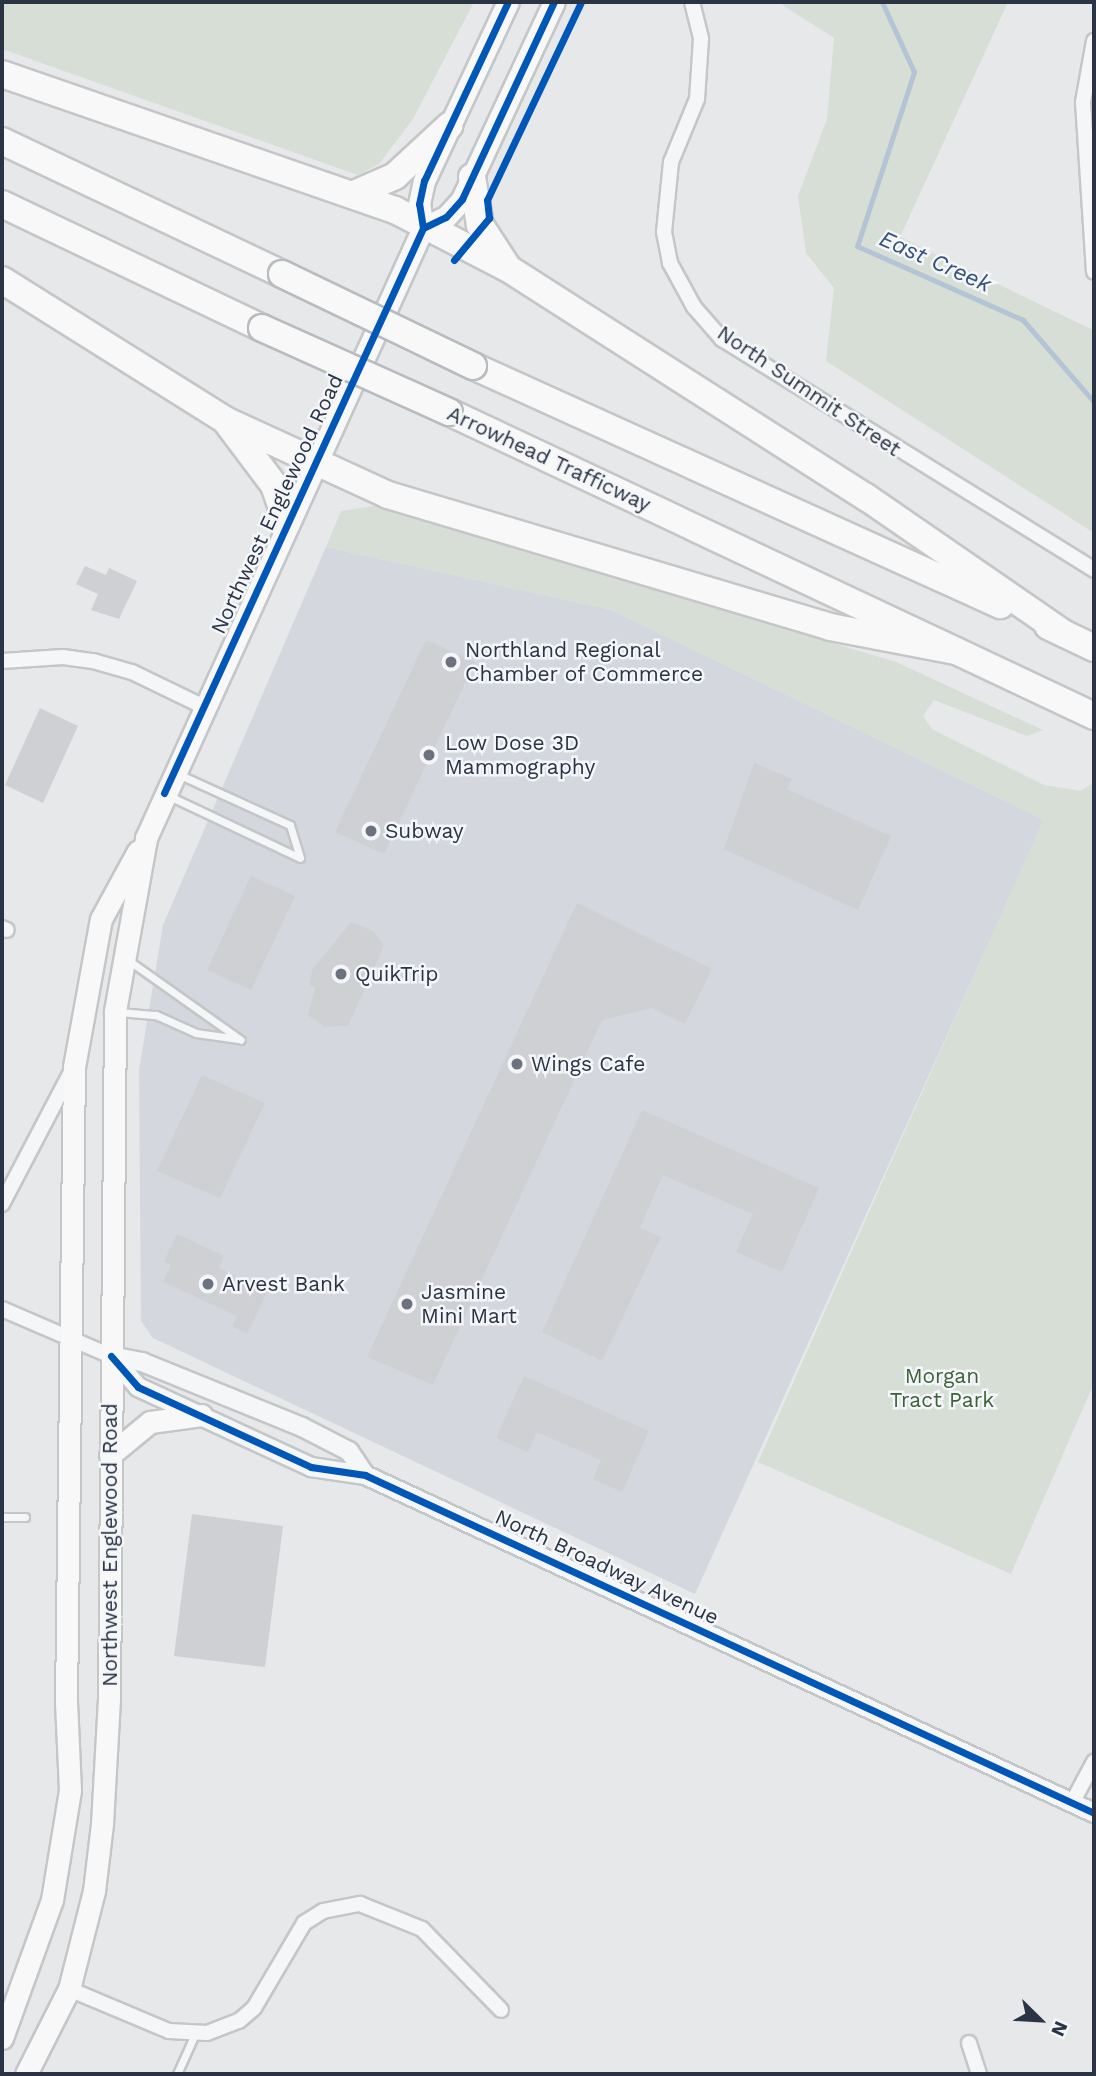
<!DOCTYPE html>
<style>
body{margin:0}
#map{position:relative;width:1096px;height:2076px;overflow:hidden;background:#e6e8ea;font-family:"Work Sans",sans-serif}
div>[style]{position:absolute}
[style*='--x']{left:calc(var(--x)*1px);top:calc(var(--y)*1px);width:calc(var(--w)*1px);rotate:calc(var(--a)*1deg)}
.built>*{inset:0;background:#d4d7dd}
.green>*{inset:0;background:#d6ded6}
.stream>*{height:5px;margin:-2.5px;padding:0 2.5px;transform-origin:2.5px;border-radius:2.5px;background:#b4c4d5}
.building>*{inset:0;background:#ced0d3}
.roads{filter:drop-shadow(2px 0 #c4c6c8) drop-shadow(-2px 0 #c4c6c8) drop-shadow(0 2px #c4c6c8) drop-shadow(0 -2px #c4c6c8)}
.service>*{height:7px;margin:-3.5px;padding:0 3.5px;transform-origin:3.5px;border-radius:3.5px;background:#f5f6f7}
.minor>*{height:14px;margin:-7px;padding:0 7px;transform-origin:7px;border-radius:7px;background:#f5f6f7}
.tertiary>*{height:18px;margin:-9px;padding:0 9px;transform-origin:9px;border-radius:9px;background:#f5f6f7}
.secondary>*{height:21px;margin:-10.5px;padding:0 10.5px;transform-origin:10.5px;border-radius:10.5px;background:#f8f8f8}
.motorway>*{height:26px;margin:-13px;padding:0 13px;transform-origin:13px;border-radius:13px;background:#f8f8f8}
.bridges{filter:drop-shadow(2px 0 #b8bbbf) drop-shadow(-2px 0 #b8bbbf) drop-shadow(0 2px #b8bbbf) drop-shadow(0 -2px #b8bbbf)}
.motorway-bridge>*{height:26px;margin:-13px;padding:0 13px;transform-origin:13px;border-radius:13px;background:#f8f8f8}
.cycleway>*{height:7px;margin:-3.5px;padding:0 3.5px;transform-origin:3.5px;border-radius:3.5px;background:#0057b8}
.dots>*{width:19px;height:19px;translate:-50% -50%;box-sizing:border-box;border:4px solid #f4f6f9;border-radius:50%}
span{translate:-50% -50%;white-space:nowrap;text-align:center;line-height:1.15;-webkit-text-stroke:5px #f4f6f9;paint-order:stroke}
.street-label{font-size:21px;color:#2b3445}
.poi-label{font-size:21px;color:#2b3445}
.left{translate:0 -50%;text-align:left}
.park-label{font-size:21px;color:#3f6138}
.water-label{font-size:23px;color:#34527a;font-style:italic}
.frame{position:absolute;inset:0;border:4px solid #2b3445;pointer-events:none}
.north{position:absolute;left:1005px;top:1985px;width:70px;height:70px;-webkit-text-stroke:5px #f4f6f9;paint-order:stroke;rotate:114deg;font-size:19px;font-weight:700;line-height:28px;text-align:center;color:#2b3445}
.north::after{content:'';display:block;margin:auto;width:24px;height:32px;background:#2b3445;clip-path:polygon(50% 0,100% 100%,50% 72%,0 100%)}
</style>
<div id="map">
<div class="built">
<div style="clip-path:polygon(326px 547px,612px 610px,1044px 820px,695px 1594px,153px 1338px,141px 1321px,139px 1070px,163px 925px)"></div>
</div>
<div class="green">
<div style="clip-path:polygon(2px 2px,474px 2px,413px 119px,379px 164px,358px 175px,2px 49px)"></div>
<div style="clip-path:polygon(778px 2px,1008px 2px,900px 237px,1093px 330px,1094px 533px,826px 361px,834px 288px,806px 253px,798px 196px,827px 119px,834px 38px)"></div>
<div style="clip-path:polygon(375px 506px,896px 662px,1043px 730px,1027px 736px,934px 700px,923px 716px,932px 729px,1044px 785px,1080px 791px,1094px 783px,1094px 1383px,1011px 1574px,758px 1462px,1043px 820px,612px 610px,326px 547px,341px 511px)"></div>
</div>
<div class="stream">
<div style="--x:882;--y:2;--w:77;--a:65.4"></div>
<div style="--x:914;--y:72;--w:183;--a:108.1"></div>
<div style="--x:857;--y:246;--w:182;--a:24"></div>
<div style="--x:1023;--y:320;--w:108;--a:49.1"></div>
</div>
<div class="building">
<div style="clip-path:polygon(85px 566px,106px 575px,109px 568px,137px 581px,119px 619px,91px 610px,98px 594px,76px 584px)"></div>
<div style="clip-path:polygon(426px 640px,475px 662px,384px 854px,335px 832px)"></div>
<div style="clip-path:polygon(40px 708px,78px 726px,43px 803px,5px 785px)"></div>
<div style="clip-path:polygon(754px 763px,792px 779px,787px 789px,891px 836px,858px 910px,724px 849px)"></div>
<div style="clip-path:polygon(251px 876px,295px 896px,251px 990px,207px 970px)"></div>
<div style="clip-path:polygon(577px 903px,712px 969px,685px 1024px,652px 1008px,602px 1020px,433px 1385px,367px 1357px)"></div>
<div style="clip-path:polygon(351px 922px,373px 931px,384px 946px,348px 1026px,325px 1027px,308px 1015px,315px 988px,310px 985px,312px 970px)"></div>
<div style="clip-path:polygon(202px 1075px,265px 1103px,220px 1198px,157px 1171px)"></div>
<div style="clip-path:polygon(642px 1110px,819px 1188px,782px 1272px,736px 1252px,753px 1214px,663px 1175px,640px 1228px,661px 1237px,602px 1361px,542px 1332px)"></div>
<div style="clip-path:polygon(177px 1234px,224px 1256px,219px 1268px,267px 1292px,247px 1334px,232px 1326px,237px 1316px,163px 1282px,171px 1265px,164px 1262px)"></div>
<div style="clip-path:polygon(524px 1376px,649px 1431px,622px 1492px,593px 1479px,601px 1460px,537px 1432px,528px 1452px,496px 1438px)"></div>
<div style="clip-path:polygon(192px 1514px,283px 1526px,265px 1667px,174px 1656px)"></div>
</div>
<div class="roads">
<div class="service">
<div style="--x:178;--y:774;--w:123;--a:24.5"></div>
<div style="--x:290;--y:825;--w:34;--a:73"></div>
<div style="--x:167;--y:795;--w:147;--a:25.3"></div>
<div style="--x:128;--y:960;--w:138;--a:35.3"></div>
<div style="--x:119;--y:1012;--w:37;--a:5"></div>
<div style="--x:156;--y:1015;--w:44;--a:24.2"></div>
<div style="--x:196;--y:1033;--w:43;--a:7.9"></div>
<div style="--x:2;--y:1517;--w:23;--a:0"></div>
<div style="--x:177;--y:2074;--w:44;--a:-65.8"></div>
</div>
<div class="minor">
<div style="--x:692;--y:2;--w:38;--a:76"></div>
<div style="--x:701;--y:39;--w:60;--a:93.8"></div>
<div style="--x:697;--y:99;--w:68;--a:112.4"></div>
<div style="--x:671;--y:162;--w:70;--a:95.7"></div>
<div style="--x:664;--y:232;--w:32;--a:79"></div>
<div style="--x:670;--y:263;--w:50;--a:61.4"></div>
<div style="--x:694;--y:307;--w:43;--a:48.8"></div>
<div style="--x:722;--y:339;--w:438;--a:31.8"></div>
<div style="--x:1094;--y:41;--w:62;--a:100.2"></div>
<div style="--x:1083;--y:102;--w:170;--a:86.3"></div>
<div style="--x:2;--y:661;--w:61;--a:-3.8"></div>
<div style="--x:63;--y:657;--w:30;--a:8"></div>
<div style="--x:93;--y:661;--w:41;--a:15.8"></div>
<div style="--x:132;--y:672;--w:78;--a:25.9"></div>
<div style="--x:2;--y:928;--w:5;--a:22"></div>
<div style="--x:2;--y:1204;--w:147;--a:-62.4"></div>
<div style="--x:2;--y:1309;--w:119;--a:23.3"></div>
<div style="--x:1072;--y:1803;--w:47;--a:-61.8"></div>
<div style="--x:69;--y:1989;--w:108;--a:22.8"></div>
<div style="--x:169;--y:2031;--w:38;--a:3"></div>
<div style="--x:207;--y:2033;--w:34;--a:-21"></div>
<div style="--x:239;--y:2021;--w:20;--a:-41"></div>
<div style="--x:254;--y:2008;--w:99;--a:-59.5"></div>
<div style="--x:304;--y:1923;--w:22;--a:-32"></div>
<div style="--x:323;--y:1911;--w:38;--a:-11"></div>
<div style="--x:360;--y:1904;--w:67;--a:22"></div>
<div style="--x:422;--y:1929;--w:113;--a:45.7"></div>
<div style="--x:969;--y:2043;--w:33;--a:72"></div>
</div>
<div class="tertiary">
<div style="--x:111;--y:1356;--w:41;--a:48.9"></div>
<div style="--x:138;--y:1387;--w:191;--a:24.8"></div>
<div style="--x:311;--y:1467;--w:55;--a:8.4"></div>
<div style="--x:365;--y:1475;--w:804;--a:24.87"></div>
<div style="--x:111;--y:1356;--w:32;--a:11"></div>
<div style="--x:142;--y:1362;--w:173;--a:22.1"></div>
<div style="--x:302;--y:1427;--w:53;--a:27.1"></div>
<div style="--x:349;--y:1451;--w:29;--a:56"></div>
</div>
<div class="secondary">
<div style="--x:423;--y:228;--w:25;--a:-26"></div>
<div style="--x:446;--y:217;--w:24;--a:-48"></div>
<div style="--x:462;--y:199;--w:217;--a:-65"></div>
<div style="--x:110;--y:1455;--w:52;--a:-39.5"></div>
<div style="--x:150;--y:1422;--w:52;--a:-7.7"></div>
<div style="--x:2;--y:2038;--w:147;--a:-70.1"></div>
<div style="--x:52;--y:1900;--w:111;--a:-80.7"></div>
<div style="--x:70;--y:1790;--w:88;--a:-92.6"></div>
<div style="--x:66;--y:1702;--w:635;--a:-89.28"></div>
<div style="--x:74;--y:1067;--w:150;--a:-79.7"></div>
<div style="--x:101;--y:919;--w:77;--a:-61.4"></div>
<div style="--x:26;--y:2074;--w:95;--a:-63.2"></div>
<div style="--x:69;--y:1989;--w:101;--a:-75.7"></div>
<div style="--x:94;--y:1891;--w:67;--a:-83.2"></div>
<div style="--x:102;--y:1824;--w:125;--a:-86.8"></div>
<div style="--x:109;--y:1699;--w:688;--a:-89.5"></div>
<div style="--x:115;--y:1011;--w:176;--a:-79.8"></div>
<div style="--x:146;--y:838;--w:670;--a:-65.58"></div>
<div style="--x:423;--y:228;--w:24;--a:-99"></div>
<div style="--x:419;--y:204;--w:24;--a:-78"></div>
<div style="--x:424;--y:181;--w:198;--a:-64.9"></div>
</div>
<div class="motorway">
<div style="--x:2;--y:74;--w:416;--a:19.1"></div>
<div style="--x:395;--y:210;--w:128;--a:27.4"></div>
<div style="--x:509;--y:269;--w:424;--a:32.6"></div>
<div style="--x:866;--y:497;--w:239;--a:34.6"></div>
<div style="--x:2;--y:141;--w:310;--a:25.4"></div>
<div style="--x:472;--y:177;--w:49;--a:80.5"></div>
<div style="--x:480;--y:225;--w:48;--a:57"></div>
<div style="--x:352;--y:195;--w:47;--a:-23.8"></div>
<div style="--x:395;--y:176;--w:74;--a:-42.8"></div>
<div style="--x:2;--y:204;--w:288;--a:25.5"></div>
<div style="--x:2;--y:280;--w:263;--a:32.1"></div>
<div style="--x:225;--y:420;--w:179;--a:24.7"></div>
<div style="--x:388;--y:495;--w:461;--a:16.6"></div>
<div style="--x:830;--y:627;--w:128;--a:10.8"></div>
<div style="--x:473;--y:366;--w:579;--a:24.39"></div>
<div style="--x:449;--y:412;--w:713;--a:25.24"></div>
<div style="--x:228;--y:424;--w:76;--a:53"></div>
<div style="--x:274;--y:485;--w:40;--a:71.1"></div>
<div style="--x:1048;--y:626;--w:51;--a:25.6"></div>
</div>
</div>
<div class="bridges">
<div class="motorway-bridge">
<div style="--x:282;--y:274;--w:212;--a:25.7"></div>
<div style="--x:262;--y:328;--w:205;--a:24.2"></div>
</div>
</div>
<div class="cycleway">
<div style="--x:423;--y:228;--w:25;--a:-26"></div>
<div style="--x:446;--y:217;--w:24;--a:-48"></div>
<div style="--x:462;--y:199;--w:217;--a:-65"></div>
<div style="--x:454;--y:260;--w:55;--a:-50.2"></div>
<div style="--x:489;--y:218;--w:18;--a:-96"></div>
<div style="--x:487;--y:200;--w:219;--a:-64.6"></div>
<div style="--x:164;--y:793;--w:622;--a:-65.37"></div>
<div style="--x:423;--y:228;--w:24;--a:-99"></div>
<div style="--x:419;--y:204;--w:24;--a:-78"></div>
<div style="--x:424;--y:181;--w:198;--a:-64.9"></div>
<div style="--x:111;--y:1356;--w:41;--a:48.9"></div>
<div style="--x:138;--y:1387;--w:191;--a:24.8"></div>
<div style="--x:311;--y:1467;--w:55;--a:8.4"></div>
<div style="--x:365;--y:1475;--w:804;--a:24.87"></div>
</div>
<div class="dots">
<div style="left:451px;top:662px;background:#6c737f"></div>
<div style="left:429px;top:755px;background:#6c737f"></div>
<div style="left:371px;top:831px;background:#6c737f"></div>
<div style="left:341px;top:974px;background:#6c737f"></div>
<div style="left:517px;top:1064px;background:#6c737f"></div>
<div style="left:208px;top:1284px;background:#6c737f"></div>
<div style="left:407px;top:1304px;background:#6c737f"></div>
</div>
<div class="street-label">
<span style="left:809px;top:391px;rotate:34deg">North Summit Street</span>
<span style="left:549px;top:459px;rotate:25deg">Arrowhead Trafficway</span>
<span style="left:277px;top:504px;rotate:-65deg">Northwest Englewood Road</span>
<span style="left:110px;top:1545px;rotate:-90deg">Northwest Englewood Road</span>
<span style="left:607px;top:1567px;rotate:25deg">North Broadway Avenue</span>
</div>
<div class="poi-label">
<span class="left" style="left:465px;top:662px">Northland Regional<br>Chamber of Commerce</span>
<span class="left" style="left:445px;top:755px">Low Dose 3D<br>Mammography</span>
<span class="left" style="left:385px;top:831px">Subway</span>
<span class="left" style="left:355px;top:974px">QuikTrip</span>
<span class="left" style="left:531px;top:1064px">Wings Cafe</span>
<span class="left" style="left:222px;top:1284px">Arvest Bank</span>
<span class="left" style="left:421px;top:1304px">Jasmine<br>Mini Mart</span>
</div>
<div class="park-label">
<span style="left:942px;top:1388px">Morgan<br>Tract Park</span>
</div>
<div class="water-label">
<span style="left:935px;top:262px;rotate:24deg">East Creek</span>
</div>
<div class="frame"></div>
<div class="north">N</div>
</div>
